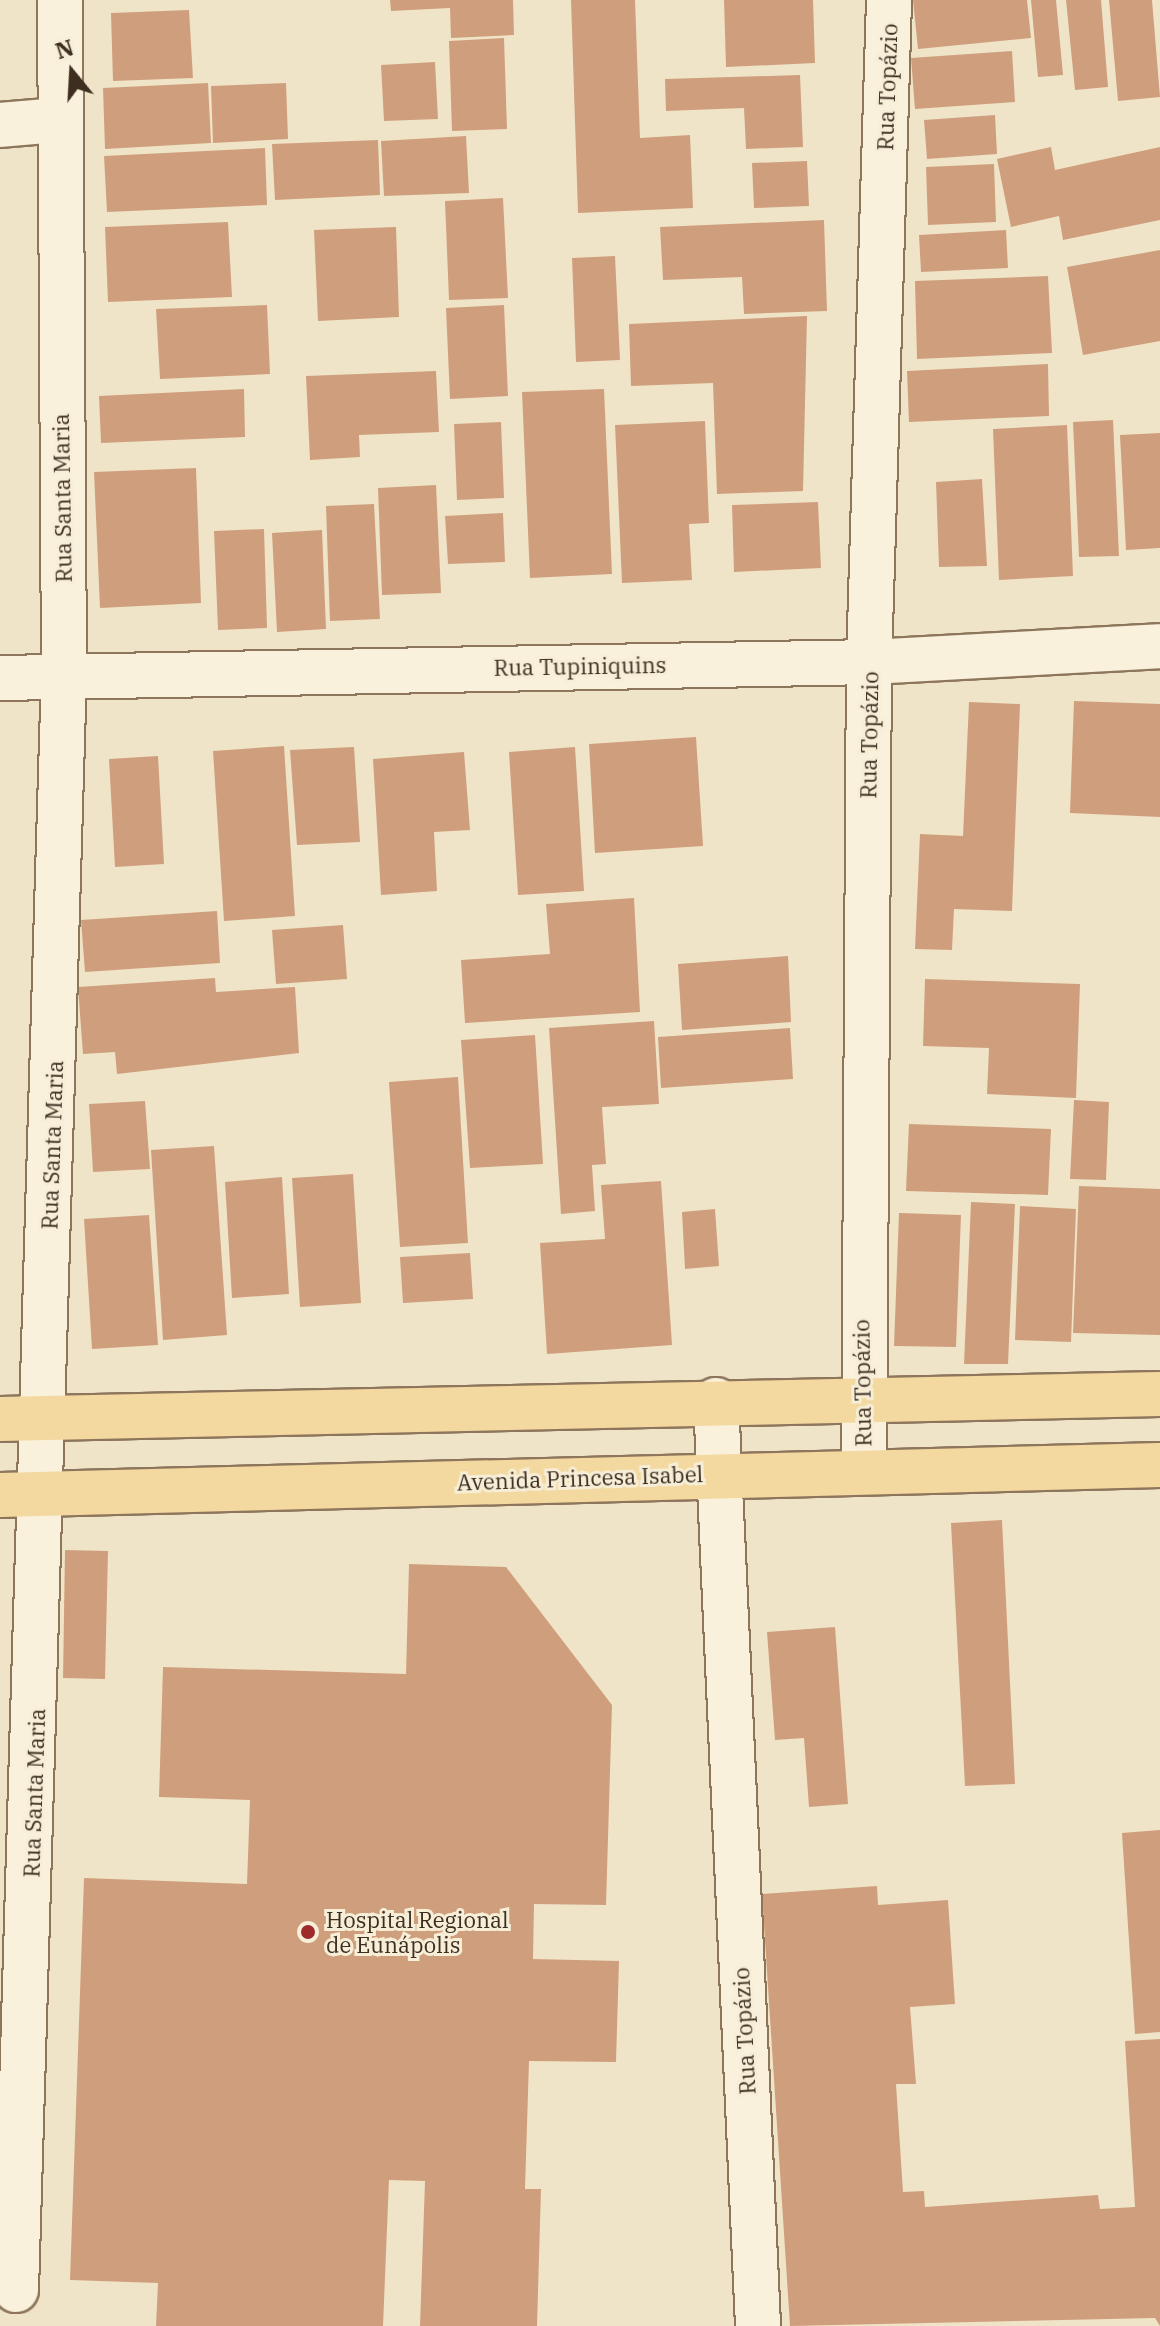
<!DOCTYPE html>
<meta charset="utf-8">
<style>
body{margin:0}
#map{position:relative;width:1160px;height:2326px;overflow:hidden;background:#f0e4c8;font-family:"IBM Plex Serif",serif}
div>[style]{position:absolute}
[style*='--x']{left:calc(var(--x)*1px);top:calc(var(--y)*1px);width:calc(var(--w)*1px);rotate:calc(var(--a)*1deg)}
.building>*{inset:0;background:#cf9f7d}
.roads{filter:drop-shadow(2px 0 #8d765c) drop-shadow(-2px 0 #8d765c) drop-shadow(0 2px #8d765c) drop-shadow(0 -2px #8d765c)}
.minor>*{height:44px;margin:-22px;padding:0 22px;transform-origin:22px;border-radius:22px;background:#faf1dc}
.major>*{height:44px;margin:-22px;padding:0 22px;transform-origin:22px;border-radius:22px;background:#f3d9a0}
.dots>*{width:22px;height:22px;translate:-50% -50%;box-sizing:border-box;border:4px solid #f7eed8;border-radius:50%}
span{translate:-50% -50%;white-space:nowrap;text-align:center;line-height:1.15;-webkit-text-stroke:6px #f7eed8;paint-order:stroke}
.street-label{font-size:22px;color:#3d2e20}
.poi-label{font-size:22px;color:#3d2e20}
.left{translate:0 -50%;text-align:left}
.north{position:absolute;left:32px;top:32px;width:80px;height:80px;-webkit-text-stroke:6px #f7eed8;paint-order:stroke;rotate:342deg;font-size:22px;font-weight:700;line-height:32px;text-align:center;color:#3d2e20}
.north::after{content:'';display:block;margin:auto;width:28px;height:36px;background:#3d2e20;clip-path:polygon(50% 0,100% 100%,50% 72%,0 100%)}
</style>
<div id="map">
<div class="building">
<div style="clip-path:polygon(390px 0,513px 0,514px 35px,451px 38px,450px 8px,391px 11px)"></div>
<div style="clip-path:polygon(571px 0,635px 0,640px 138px,690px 135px,693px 208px,578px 213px)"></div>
<div style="clip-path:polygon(724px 0,813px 0,815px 63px,726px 67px)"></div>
<div style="clip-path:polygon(913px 0,1027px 0,1031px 38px,918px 49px)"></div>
<div style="clip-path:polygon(1031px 0,1056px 0,1063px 75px,1038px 77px)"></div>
<div style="clip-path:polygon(1066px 0,1101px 0,1108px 87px,1075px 90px)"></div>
<div style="clip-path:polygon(1109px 0,1152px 0,1160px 97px,1118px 101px)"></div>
<div style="clip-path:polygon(189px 10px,193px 78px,113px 81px,111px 13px)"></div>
<div style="clip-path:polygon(504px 38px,507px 129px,452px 131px,449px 41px)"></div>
<div style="clip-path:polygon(1012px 51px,1015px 102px,915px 109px,911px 58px)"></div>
<div style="clip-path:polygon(435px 62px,438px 119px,384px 121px,381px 65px)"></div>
<div style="clip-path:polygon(800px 75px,803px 147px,746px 149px,744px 108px,666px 111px,665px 79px)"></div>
<div style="clip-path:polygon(208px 83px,211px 143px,105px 149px,103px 88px)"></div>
<div style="clip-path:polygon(286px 83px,288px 139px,213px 143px,211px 86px)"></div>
<div style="clip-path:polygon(995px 115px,997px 154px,927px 159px,924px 120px)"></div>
<div style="clip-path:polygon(466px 136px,469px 193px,384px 196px,381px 141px)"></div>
<div style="clip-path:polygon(378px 140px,380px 195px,275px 200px,272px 144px)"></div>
<div style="clip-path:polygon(1051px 147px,1055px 170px,1160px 147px,1160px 220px,1063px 240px,1059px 216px,1011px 227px,997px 159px)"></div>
<div style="clip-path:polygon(265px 148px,267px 205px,107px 212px,104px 156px)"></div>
<div style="clip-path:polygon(807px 161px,809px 206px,754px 208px,752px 163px)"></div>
<div style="clip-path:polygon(994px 164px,996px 222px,928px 225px,926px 167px)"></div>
<div style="clip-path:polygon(503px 198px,508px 298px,449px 300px,445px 201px)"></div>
<div style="clip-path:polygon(824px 220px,827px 311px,744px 314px,742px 277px,663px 280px,660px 227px)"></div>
<div style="clip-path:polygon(228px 222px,232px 297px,108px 302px,105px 227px)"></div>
<div style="clip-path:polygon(396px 227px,399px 317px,318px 321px,314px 230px)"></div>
<div style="clip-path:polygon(1006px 230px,1008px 268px,921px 272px,919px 235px)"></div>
<div style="clip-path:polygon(1160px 250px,1160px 341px,1083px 355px,1067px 267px)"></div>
<div style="clip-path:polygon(615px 256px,620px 360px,576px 362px,572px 258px)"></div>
<div style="clip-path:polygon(1048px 276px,1052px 353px,917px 359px,915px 281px)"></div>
<div style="clip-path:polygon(267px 305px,270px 374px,160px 379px,156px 309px)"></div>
<div style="clip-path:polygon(504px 305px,508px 396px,450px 399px,446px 308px)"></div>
<div style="clip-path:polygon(807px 316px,803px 491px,717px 494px,713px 383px,631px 386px,629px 324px)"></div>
<div style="clip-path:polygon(1048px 364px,1049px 416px,909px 422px,907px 371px)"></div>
<div style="clip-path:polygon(436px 371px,439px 432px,359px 435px,360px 457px,310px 460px,306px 376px)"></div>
<div style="clip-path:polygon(244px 389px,245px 437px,101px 443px,99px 396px)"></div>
<div style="clip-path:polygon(604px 389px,612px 574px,530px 578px,522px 392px)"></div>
<div style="clip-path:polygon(1113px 420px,1119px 556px,1079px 557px,1073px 422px)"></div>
<div style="clip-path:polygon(705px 421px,709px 523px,689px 524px,692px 580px,622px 583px,615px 425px)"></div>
<div style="clip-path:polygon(501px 422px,504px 498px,457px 500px,454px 424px)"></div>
<div style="clip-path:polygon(1067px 425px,1073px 576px,999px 580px,993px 429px)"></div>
<div style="clip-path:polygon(1160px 433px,1160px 548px,1126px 550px,1120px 435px)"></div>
<div style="clip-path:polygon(196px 468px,201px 603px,100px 608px,94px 472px)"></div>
<div style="clip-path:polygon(982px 479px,987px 566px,939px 567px,936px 482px)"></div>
<div style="clip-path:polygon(436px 485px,441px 593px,382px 595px,378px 488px)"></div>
<div style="clip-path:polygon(818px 502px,821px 568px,734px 572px,732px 505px)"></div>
<div style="clip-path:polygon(374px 504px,380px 619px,330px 621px,326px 506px)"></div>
<div style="clip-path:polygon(503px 513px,505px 562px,448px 564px,445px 516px)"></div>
<div style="clip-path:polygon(264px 529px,267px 628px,218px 630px,214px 531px)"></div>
<div style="clip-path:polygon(322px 530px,326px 629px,277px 632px,272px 533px)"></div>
<div style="clip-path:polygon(1074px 701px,1160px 704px,1160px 817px,1070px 813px)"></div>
<div style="clip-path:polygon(969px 702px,1020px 704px,1012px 911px,954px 909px,952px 950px,915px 949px,920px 834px,963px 836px)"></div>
<div style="clip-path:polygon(696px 737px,703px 846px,595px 853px,589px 744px)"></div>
<div style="clip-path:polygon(284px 746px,295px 916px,224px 921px,213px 751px)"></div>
<div style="clip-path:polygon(354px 747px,360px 842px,297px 845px,290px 750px)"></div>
<div style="clip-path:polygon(575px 747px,584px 891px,518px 895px,509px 752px)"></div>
<div style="clip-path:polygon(464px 752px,470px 830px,434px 832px,437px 891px,381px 895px,373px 759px)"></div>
<div style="clip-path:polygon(158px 756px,164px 864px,115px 867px,109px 759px)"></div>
<div style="clip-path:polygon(634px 898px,640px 1012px,465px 1023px,461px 960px,550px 954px,546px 904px)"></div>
<div style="clip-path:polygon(217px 911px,220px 963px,85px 972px,81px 920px)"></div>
<div style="clip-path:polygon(343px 925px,347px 979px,276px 984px,272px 930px)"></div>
<div style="clip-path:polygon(788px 956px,791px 1022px,682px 1030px,678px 964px)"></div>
<div style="clip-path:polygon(215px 978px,216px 992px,295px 987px,299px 1053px,117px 1074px,115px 1052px,83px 1054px,78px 987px)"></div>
<div style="clip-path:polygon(925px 979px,1080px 984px,1076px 1098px,987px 1094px,989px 1048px,923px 1046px)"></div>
<div style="clip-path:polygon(654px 1021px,659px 1104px,602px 1107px,606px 1164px,592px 1165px,595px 1211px,561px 1214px,549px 1028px)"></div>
<div style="clip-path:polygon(790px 1028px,793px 1079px,661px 1088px,658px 1037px)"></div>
<div style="clip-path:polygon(535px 1035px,543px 1164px,470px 1168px,461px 1040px)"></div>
<div style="clip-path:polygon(458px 1077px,468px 1243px,400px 1247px,389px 1082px)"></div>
<div style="clip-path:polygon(1074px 1100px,1109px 1102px,1106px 1180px,1070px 1179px)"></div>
<div style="clip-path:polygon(145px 1101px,150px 1169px,93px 1172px,89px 1104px)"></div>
<div style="clip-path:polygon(909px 1124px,1051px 1129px,1048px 1195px,906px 1191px)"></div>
<div style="clip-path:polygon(214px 1146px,227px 1335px,163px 1340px,151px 1150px)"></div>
<div style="clip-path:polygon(353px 1174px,361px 1303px,300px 1307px,292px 1178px)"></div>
<div style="clip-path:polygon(282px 1177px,289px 1294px,232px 1298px,225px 1182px)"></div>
<div style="clip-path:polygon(661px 1181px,672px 1345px,547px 1354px,540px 1243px,605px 1239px,601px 1185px)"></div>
<div style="clip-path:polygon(1079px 1186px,1160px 1189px,1160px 1335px,1073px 1333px)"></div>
<div style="clip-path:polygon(971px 1202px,1015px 1204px,1008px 1364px,964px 1364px)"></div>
<div style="clip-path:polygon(1020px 1206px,1076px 1209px,1071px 1342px,1015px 1340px)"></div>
<div style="clip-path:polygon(715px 1209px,719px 1266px,685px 1269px,682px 1212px)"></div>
<div style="clip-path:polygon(899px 1213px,961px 1215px,956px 1347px,894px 1346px)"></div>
<div style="clip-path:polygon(149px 1215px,158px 1345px,92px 1349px,84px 1219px)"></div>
<div style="clip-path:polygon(470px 1253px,473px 1299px,403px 1303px,400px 1257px)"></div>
<div style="clip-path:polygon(1002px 1520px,1015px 1784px,965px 1786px,951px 1523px)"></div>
<div style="clip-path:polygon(65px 1550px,108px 1551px,105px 1679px,63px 1678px)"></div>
<div style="clip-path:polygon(409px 1564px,506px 1567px,612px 1705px,606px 1905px,534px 1904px,533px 1959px,619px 1961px,616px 2062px,529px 2061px,525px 2189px,541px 2189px,537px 2326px,420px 2326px,425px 2181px,389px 2180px,383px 2326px,156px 2326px,158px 2283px,70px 2280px,84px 1878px,247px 1884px,250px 1800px,159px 1797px,163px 1667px,406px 1674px)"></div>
<div style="clip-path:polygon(835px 1627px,848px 1804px,809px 1807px,804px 1738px,775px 1740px,767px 1632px)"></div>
<div style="clip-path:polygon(1160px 1830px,1160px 2032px,1135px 2034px,1122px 1833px)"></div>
<div style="clip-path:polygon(877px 1886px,878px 1905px,948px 1900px,955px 2004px,910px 2007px,916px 2084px,896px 2084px,903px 2192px,924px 2191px,925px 2207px,1098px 2195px,1100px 2209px,1135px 2207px,1125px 2041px,1160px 2039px,1160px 2326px,1155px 2318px,790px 2326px,762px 1894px)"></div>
</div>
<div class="roads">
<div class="minor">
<div style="--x:0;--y:125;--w:58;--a:-4.9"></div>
<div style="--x:0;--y:678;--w:869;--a:-1.05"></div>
<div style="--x:869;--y:662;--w:291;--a:-3.1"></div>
<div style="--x:716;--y:1400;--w:927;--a:87.4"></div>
<div style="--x:864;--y:1470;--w:808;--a:-89.65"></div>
<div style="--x:869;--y:662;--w:662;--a:-88.27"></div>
<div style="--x:16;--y:2290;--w:1618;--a:-88.3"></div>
<div style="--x:64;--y:673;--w:673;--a:-90.34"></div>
</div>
<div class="major">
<div style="--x:0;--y:1419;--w:1160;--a:-1.23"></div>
<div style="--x:0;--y:1495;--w:1160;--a:-1.48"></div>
</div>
</div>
<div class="dots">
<div style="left:308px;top:1932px;background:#9e2a2b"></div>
</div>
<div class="street-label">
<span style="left:887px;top:87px;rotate:-88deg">Rua Topázio</span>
<span style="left:62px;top:498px;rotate:-91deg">Rua Santa Maria</span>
<span style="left:580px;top:666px;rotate:-1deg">Rua Tupiniquins</span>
<span style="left:869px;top:735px;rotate:-89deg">Rua Topázio</span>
<span style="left:52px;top:1145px;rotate:-88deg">Rua Santa Maria</span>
<span style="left:862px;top:1383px;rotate:-91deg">Rua Topázio</span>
<span style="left:580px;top:1478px;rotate:-2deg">Avenida Princesa Isabel</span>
<span style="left:34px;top:1793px;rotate:-88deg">Rua Santa Maria</span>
<span style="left:744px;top:2031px;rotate:-93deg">Rua Topázio</span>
</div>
<div class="poi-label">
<span class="left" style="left:326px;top:1932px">Hospital Regional<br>de Eunápolis</span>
</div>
<div class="north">N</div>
</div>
